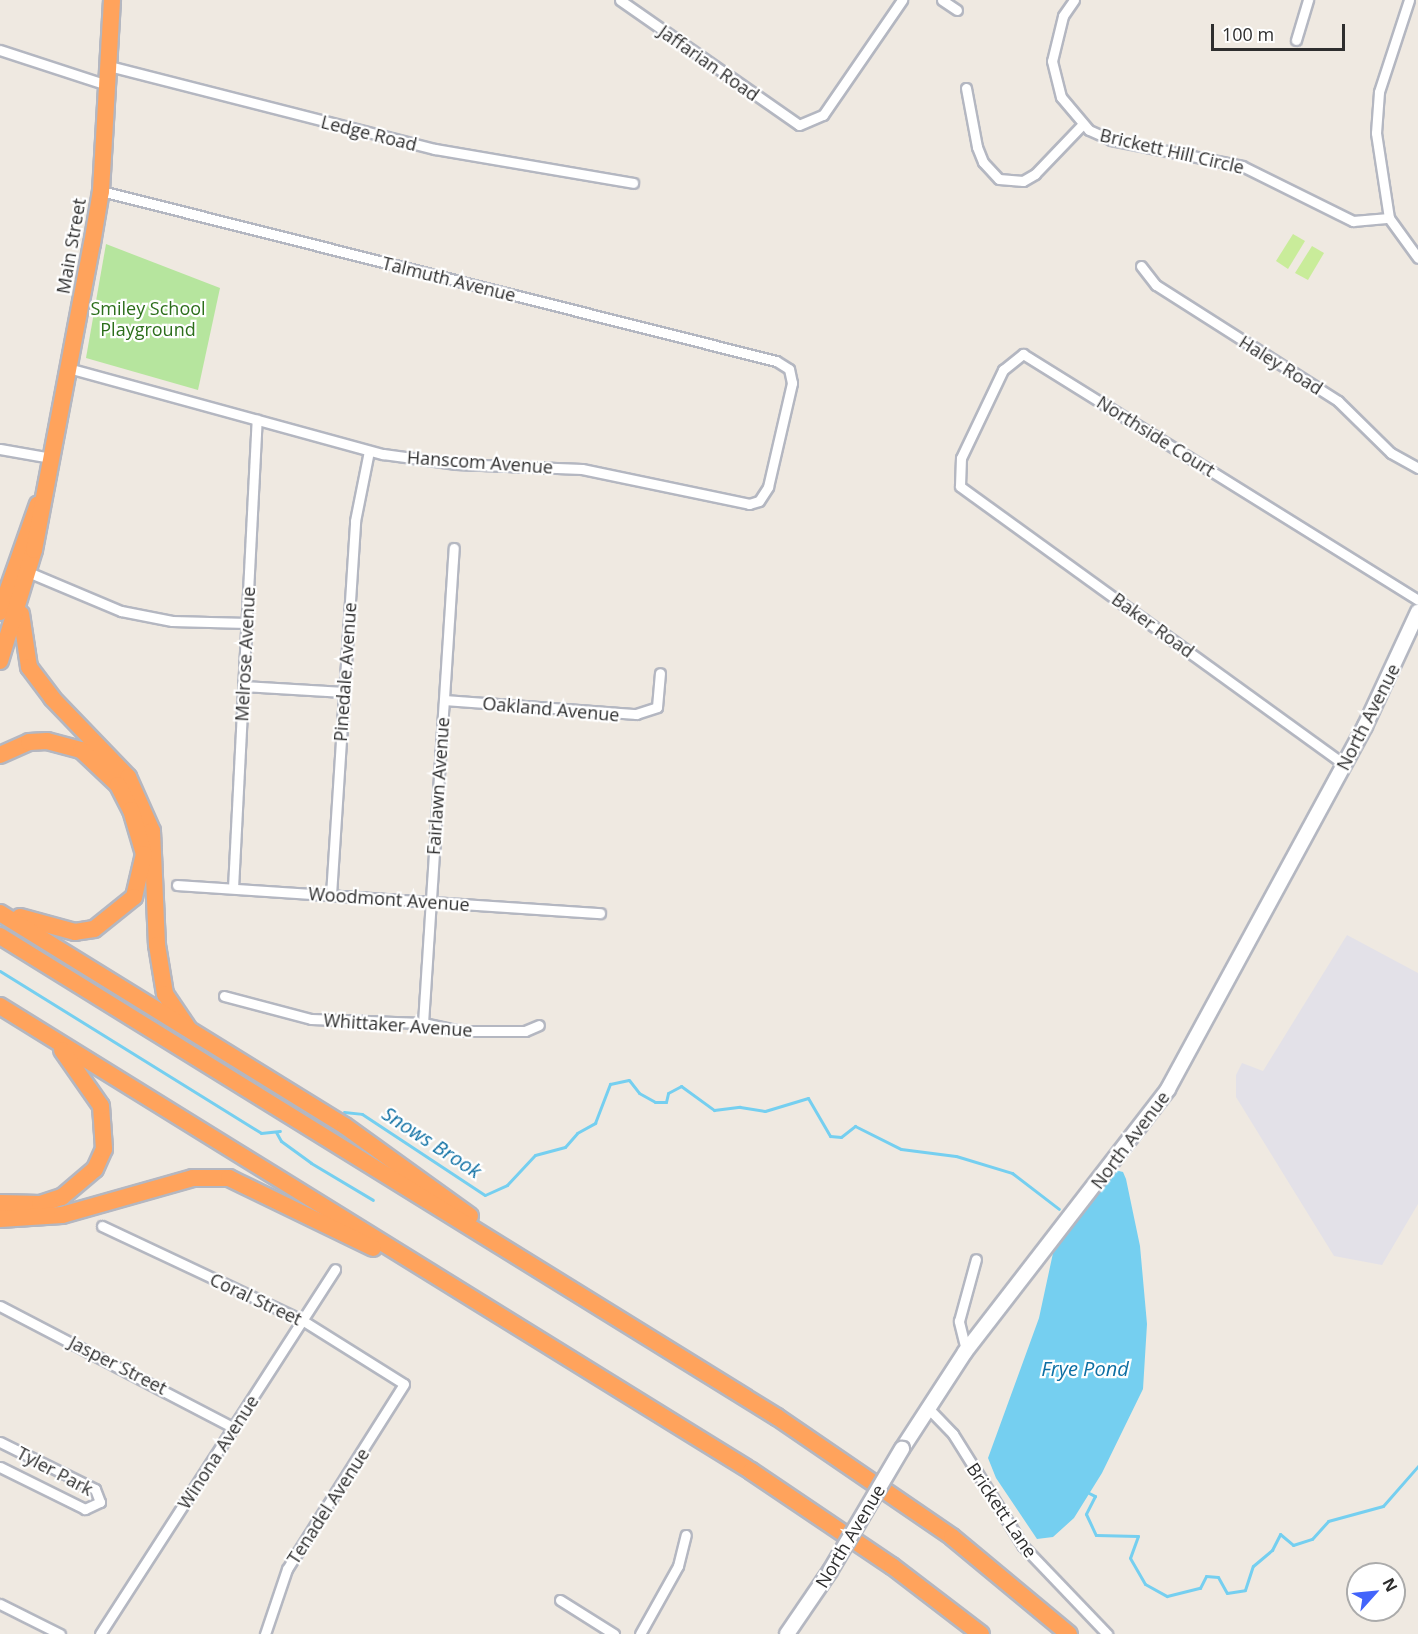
<!DOCTYPE html>
<style>
body{margin:0}
#map{position:relative;width:1418px;height:1634px;overflow:hidden;background:#efe9e1;font-family:"Open Sans",sans-serif}
div>[style]{position:absolute}
[style*='--x']{left:calc(var(--x)*1px);top:calc(var(--y)*1px);width:calc(var(--w)*1px);rotate:calc(var(--a)*1deg)}
.industrial>*{inset:0;background:#e3e1e8}
.green>*{inset:0;background:#b6e59e}
.pitch>*{inset:0;background:#c9ec9a}
.water>*{inset:0;background:#75cff0}
.stream>*{height:3px;margin:-1.5px;padding:0 1.5px;transform-origin:1.5px;border-radius:1.5px;background:#75cff0}
.roads{filter:drop-shadow(2px 0 #b4b7c1) drop-shadow(-2px 0 #b4b7c1) drop-shadow(0 2px #b4b7c1) drop-shadow(0 -2px #b4b7c1)}
.street>*{height:9px;margin:-4.5px;padding:0 4.5px;transform-origin:4.5px;border-radius:4.5px;background:#fff}
.secondary>*{height:14px;margin:-7px;padding:0 7px;transform-origin:7px;border-radius:7px;background:#fff}
.highway>*{height:16px;margin:-8px;padding:0 8px;transform-origin:8px;border-radius:8px;background:#ffa35c}
.bridges{filter:drop-shadow(2px 0 #b4b7c1) drop-shadow(-2px 0 #b4b7c1) drop-shadow(0 2px #b4b7c1) drop-shadow(0 -2px #b4b7c1)}
.secondary-bridge>*{height:14px;margin:-7px;padding:0 7px;transform-origin:7px;border-radius:7px;background:#fff}
span{translate:-50% -50%;white-space:nowrap;text-align:center;line-height:1.15;-webkit-text-stroke:4.5px #fff;paint-order:stroke}
.street-label{font-size:18px;color:#2e2e2e}
.park-label{font-size:18px;color:#2c6e1b}
.water-label{font-size:20px;color:#0d6fa3;font-style:italic}
.north{position:absolute;left:1346px;top:1562px;width:60px;height:60px;box-sizing:border-box;background:#fff;border:2px solid #ababab;border-radius:50%;rotate:63deg;font-size:16px;font-weight:700;line-height:24px;text-align:center;color:#2e2e2e}
.north::after{content:'';display:block;margin:auto;width:21px;height:27px;background:#4264fb;clip-path:polygon(50% 0,100% 100%,50% 72%,0 100%)}
.scale{position:absolute;left:1211px;top:24px;width:134px;height:27px;box-sizing:border-box;border:3px solid #2e2e2e;border-top:0;padding-left:8px;font-size:18px;line-height:21px;white-space:nowrap;color:#2e2e2e;-webkit-text-stroke:4px #fff;paint-order:stroke}
</style>
<div id="map">
<div class="industrial">
<div style="clip-path:polygon(1347px 935px,1418px 973px,1418px 1204px,1382px 1265px,1334px 1256px,1236px 1097px,1236px 1075px,1242px 1063px,1263px 1071px)"></div>
</div>
<div class="green">
<div style="clip-path:polygon(106px 244px,220px 288px,198px 390px,86px 358px)"></div>
</div>
<div class="pitch">
<div style="clip-path:polygon(1293px 234px,1305px 241px,1288px 269px,1276px 261px)"></div>
<div style="clip-path:polygon(1312px 246px,1324px 253px,1308px 280px,1295px 273px)"></div>
</div>
<div class="water">
<div style="clip-path:polygon(1115px 1170px,1123px 1172px,1126px 1179px,1140px 1246px,1147px 1324px,1143px 1389px,1102px 1473px,1074px 1518px,1053px 1537px,1037px 1539px,996px 1478px,988px 1458px,1039px 1318px,1053px 1253px)"></div>
</div>
<div class="stream">
<div style="--x:0;--y:971;--w:307;--a:31.8"></div>
<div style="--x:261;--y:1133;--w:19;--a:-6"></div>
<div style="--x:344;--y:1112;--w:18;--a:6"></div>
<div style="--x:362;--y:1114;--w:147;--a:33.4"></div>
<div style="--x:485;--y:1195;--w:24;--a:-24"></div>
<div style="--x:507;--y:1185;--w:41;--a:-47"></div>
<div style="--x:535;--y:1155;--w:31;--a:-15"></div>
<div style="--x:565;--y:1147;--w:18;--a:-49"></div>
<div style="--x:577;--y:1133;--w:21;--a:-29"></div>
<div style="--x:595;--y:1123;--w:42;--a:-69"></div>
<div style="--x:610;--y:1084;--w:19;--a:-12"></div>
<div style="--x:629;--y:1080;--w:16;--a:52"></div>
<div style="--x:639;--y:1093;--w:18;--a:29"></div>
<div style="--x:655;--y:1102;--w:11;--a:0"></div>
<div style="--x:666;--y:1102;--w:9;--a:-77"></div>
<div style="--x:668;--y:1093;--w:15;--a:-28"></div>
<div style="--x:681;--y:1086;--w:41;--a:36"></div>
<div style="--x:714;--y:1110;--w:26;--a:-7"></div>
<div style="--x:740;--y:1107;--w:25;--a:9"></div>
<div style="--x:765;--y:1111;--w:45;--a:-16.8"></div>
<div style="--x:808;--y:1098;--w:44;--a:59.9"></div>
<div style="--x:830;--y:1136;--w:11;--a:5"></div>
<div style="--x:841;--y:1137;--w:18;--a:-38"></div>
<div style="--x:855;--y:1126;--w:51;--a:26.6"></div>
<div style="--x:901;--y:1149;--w:55;--a:7.3"></div>
<div style="--x:956;--y:1156;--w:59;--a:16.9"></div>
<div style="--x:1012;--y:1173;--w:59;--a:37.5"></div>
<div style="--x:276;--y:1132;--w:10;--a:61"></div>
<div style="--x:281;--y:1141;--w:37;--a:36"></div>
<div style="--x:311;--y:1163;--w:72;--a:30.8"></div>
<div style="--x:1087;--y:1492;--w:9;--a:27"></div>
<div style="--x:1095;--y:1496;--w:20;--a:117"></div>
<div style="--x:1086;--y:1514;--w:23;--a:65"></div>
<div style="--x:1096;--y:1535;--w:42;--a:1.4"></div>
<div style="--x:1138;--y:1536;--w:23;--a:110"></div>
<div style="--x:1130;--y:1558;--w:30;--a:60"></div>
<div style="--x:1145;--y:1584;--w:25;--a:29"></div>
<div style="--x:1167;--y:1596;--w:34;--a:-14"></div>
<div style="--x:1200;--y:1588;--w:13;--a:-63"></div>
<div style="--x:1206;--y:1576;--w:12;--a:5"></div>
<div style="--x:1218;--y:1577;--w:18;--a:61"></div>
<div style="--x:1227;--y:1593;--w:18;--a:-9"></div>
<div style="--x:1245;--y:1590;--w:25;--a:-72"></div>
<div style="--x:1253;--y:1566;--w:25;--a:-40"></div>
<div style="--x:1272;--y:1550;--w:18;--a:-63"></div>
<div style="--x:1280;--y:1534;--w:17;--a:40"></div>
<div style="--x:1293;--y:1545;--w:20;--a:-18"></div>
<div style="--x:1312;--y:1539;--w:24;--a:-48"></div>
<div style="--x:1328;--y:1521;--w:57;--a:-15.3"></div>
<div style="--x:1383;--y:1506;--w:53;--a:-48.8"></div>
</div>
<div class="roads">
<div class="street">
<div style="--x:620;--y:0;--w:218;--a:34.9"></div>
<div style="--x:799;--y:125;--w:26;--a:-23"></div>
<div style="--x:823;--y:115;--w:140;--a:-55.5"></div>
<div style="--x:942;--y:0;--w:18;--a:34"></div>
<div style="--x:1074;--y:0;--w:19;--a:125"></div>
<div style="--x:1063;--y:16;--w:46;--a:103.7"></div>
<div style="--x:1052;--y:61;--w:37;--a:76"></div>
<div style="--x:1061;--y:97;--w:43;--a:49.7"></div>
<div style="--x:1089;--y:130;--w:24;--a:24"></div>
<div style="--x:1111;--y:140;--w:134;--a:11.2"></div>
<div style="--x:1242;--y:166;--w:124;--a:26.4"></div>
<div style="--x:1353;--y:221;--w:36;--a:-5"></div>
<div style="--x:1409;--y:0;--w:97;--a:108.1"></div>
<div style="--x:1379;--y:92;--w:41;--a:94.2"></div>
<div style="--x:1376;--y:133;--w:86;--a:81.3"></div>
<div style="--x:1389;--y:218;--w:49;--a:54.1"></div>
<div style="--x:1296;--y:40;--w:42;--a:-73.3"></div>
<div style="--x:0;--y:50;--w:113;--a:18.1"></div>
<div style="--x:109;--y:66;--w:336;--a:14.3"></div>
<div style="--x:435;--y:149;--w:201;--a:9.7"></div>
<div style="--x:966;--y:88;--w:60;--a:79.4"></div>
<div style="--x:977;--y:147;--w:16;--a:68"></div>
<div style="--x:983;--y:162;--w:23;--a:47"></div>
<div style="--x:999;--y:179;--w:24;--a:5"></div>
<div style="--x:1023;--y:181;--w:14;--a:-30"></div>
<div style="--x:1035;--y:174;--w:68;--a:-46.2"></div>
<div style="--x:1141;--y:266;--w:24;--a:52"></div>
<div style="--x:1156;--y:285;--w:216;--a:32.5"></div>
<div style="--x:1338;--y:401;--w:74;--a:44.5"></div>
<div style="--x:1391;--y:453;--w:31;--a:29"></div>
<div style="--x:68;--y:368;--w:327;--a:15.3"></div>
<div style="--x:383;--y:454;--w:74;--a:7.8"></div>
<div style="--x:456;--y:464;--w:126;--a:2.3"></div>
<div style="--x:582;--y:469;--w:171;--a:11.8"></div>
<div style="--x:749;--y:504;--w:10;--a:-17"></div>
<div style="--x:759;--y:501;--w:17;--a:-57"></div>
<div style="--x:768;--y:487;--w:107;--a:-77"></div>
<div style="--x:792;--y:383;--w:14;--a:-102"></div>
<div style="--x:789;--y:369;--w:15;--a:-148"></div>
<div style="--x:776;--y:361;--w:696;--a:-165.86"></div>
<div style="--x:0;--y:449;--w:52;--a:10"></div>
<div style="--x:28;--y:572;--w:101;--a:22.8"></div>
<div style="--x:121;--y:611;--w:52;--a:11.1"></div>
<div style="--x:172;--y:621;--w:75;--a:1.5"></div>
<div style="--x:243;--y:686;--w:101;--a:3.4"></div>
<div style="--x:444;--y:700;--w:193;--a:4.2"></div>
<div style="--x:636;--y:714;--w:22;--a:-18"></div>
<div style="--x:657;--y:707;--w:34;--a:-85"></div>
<div style="--x:1345;--y:765;--w:475;--a:-144.1"></div>
<div style="--x:960;--y:486;--w:28;--a:-88"></div>
<div style="--x:961;--y:458;--w:98;--a:-64.5"></div>
<div style="--x:1003;--y:370;--w:26;--a:-39"></div>
<div style="--x:1023;--y:354;--w:465;--a:31.9"></div>
<div style="--x:177;--y:885;--w:424;--a:3.8"></div>
<div style="--x:233;--y:888;--w:469;--a:-87.1"></div>
<div style="--x:331;--y:895;--w:375;--a:-86.3"></div>
<div style="--x:355;--y:521;--w:71;--a:-78.7"></div>
<div style="--x:224;--y:996;--w:90;--a:14.8"></div>
<div style="--x:311;--y:1019;--w:112;--a:2"></div>
<div style="--x:423;--y:1023;--w:38;--a:12"></div>
<div style="--x:460;--y:1031;--w:65;--a:0"></div>
<div style="--x:525;--y:1031;--w:15;--a:-23"></div>
<div style="--x:423;--y:1023;--w:476;--a:-86.3"></div>
<div style="--x:102;--y:1226;--w:221;--a:25.2"></div>
<div style="--x:302;--y:1320;--w:120;--a:32.1"></div>
<div style="--x:404;--y:1384;--w:219;--a:122.3"></div>
<div style="--x:287;--y:1569;--w:69;--a:108.7"></div>
<div style="--x:0;--y:1306;--w:264;--a:27.5"></div>
<div style="--x:966;--y:1350;--w:30;--a:-104"></div>
<div style="--x:959;--y:1321;--w:64;--a:-74.7"></div>
<div style="--x:928;--y:1408;--w:36;--a:46"></div>
<div style="--x:953;--y:1434;--w:132;--a:58"></div>
<div style="--x:1023;--y:1546;--w:122;--a:46.3"></div>
<div style="--x:0;--y:1442;--w:106;--a:26.3"></div>
<div style="--x:95;--y:1489;--w:14;--a:69"></div>
<div style="--x:100;--y:1502;--w:17;--a:155"></div>
<div style="--x:85;--y:1509;--w:95;--a:-153.7"></div>
<div style="--x:560;--y:1600;--w:64;--a:32.2"></div>
<div style="--x:0;--y:1604;--w:67;--a:26.6"></div>
<div style="--x:100;--y:1634;--w:434;--a:-57.2"></div>
<div style="--x:640;--y:1634;--w:78;--a:-60.8"></div>
<div style="--x:678;--y:1566;--w:32;--a:-76"></div>
</div>
<div class="secondary">
<div style="--x:902;--y:1449;--w:116;--a:-57"></div>
<div style="--x:965;--y:1352;--w:332;--a:-52.3"></div>
<div style="--x:1168;--y:1089;--w:413;--a:-61.5"></div>
<div style="--x:1365;--y:726;--w:126;--a:-65.1"></div>
<div style="--x:787;--y:1634;--w:76;--a:-55.7"></div>
</div>
<div class="highway">
<div style="--x:0;--y:612;--w:114;--a:-70.6"></div>
<div style="--x:21;--y:614;--w:54;--a:81.4"></div>
<div style="--x:29;--y:667;--w:39;--a:53"></div>
<div style="--x:52;--y:698;--w:110;--a:46.1"></div>
<div style="--x:128;--y:777;--w:59;--a:66"></div>
<div style="--x:152;--y:831;--w:114;--a:87.5"></div>
<div style="--x:157;--y:945;--w:50;--a:80.7"></div>
<div style="--x:165;--y:994;--w:41;--a:55.9"></div>
<div style="--x:0;--y:661;--w:116;--a:-73"></div>
<div style="--x:34;--y:550;--w:311;--a:-79.3"></div>
<div style="--x:92;--y:244;--w:54;--a:-80.4"></div>
<div style="--x:101;--y:191;--w:191;--a:-86.7"></div>
<div style="--x:0;--y:755;--w:32;--a:-24"></div>
<div style="--x:29;--y:742;--w:18;--a:-3"></div>
<div style="--x:47;--y:741;--w:35;--a:15"></div>
<div style="--x:81;--y:750;--w:51;--a:43.4"></div>
<div style="--x:118;--y:785;--w:28;--a:63"></div>
<div style="--x:131;--y:810;--w:46;--a:73.5"></div>
<div style="--x:144;--y:854;--w:44;--a:103.1"></div>
<div style="--x:134;--y:897;--w:51;--a:141.3"></div>
<div style="--x:94;--y:929;--w:19;--a:171"></div>
<div style="--x:75;--y:932;--w:57;--a:-164.7"></div>
<div style="--x:0;--y:913;--w:405;--a:31.7"></div>
<div style="--x:345;--y:1126;--w:154;--a:35.8"></div>
<div style="--x:0;--y:936;--w:914;--a:31.76"></div>
<div style="--x:777;--y:1417;--w:212;--a:34.4"></div>
<div style="--x:952;--y:1537;--w:152;--a:39.7"></div>
<div style="--x:0;--y:1006;--w:883;--a:31.76"></div>
<div style="--x:751;--y:1471;--w:170;--a:34"></div>
<div style="--x:892;--y:1566;--w:112;--a:37.4"></div>
<div style="--x:0;--y:1203;--w:40;--a:1.4"></div>
<div style="--x:40;--y:1204;--w:23;--a:-18"></div>
<div style="--x:62;--y:1197;--w:43;--a:-40.3"></div>
<div style="--x:95;--y:1169;--w:22;--a:-66"></div>
<div style="--x:104;--y:1149;--w:43;--a:-94"></div>
<div style="--x:101;--y:1106;--w:68;--a:-124.9"></div>
<div style="--x:0;--y:1219;--w:62;--a:-3.7"></div>
<div style="--x:62;--y:1215;--w:136;--a:-15.8"></div>
<div style="--x:193;--y:1178;--w:36;--a:0"></div>
<div style="--x:229;--y:1178;--w:160;--a:25.9"></div>
</div>
</div>
<div class="bridges">
<div class="secondary-bridge">
<div style="--x:830;--y:1571;--w:142;--a:-59.5"></div>
</div>
</div>
<div class="street-label">
<span style="left:709px;top:63px;rotate:35deg">Jaffarian Road</span>
<span style="left:369px;top:133px;rotate:14deg">Ledge Road</span>
<span style="left:1172px;top:151px;rotate:13deg">Brickett Hill Circle</span>
<span style="left:71px;top:246px;rotate:-80deg">Main Street</span>
<span style="left:449px;top:279px;rotate:14deg">Talmuth Avenue</span>
<span style="left:1281px;top:365px;rotate:32deg">Haley Road</span>
<span style="left:1156px;top:436px;rotate:32deg">Northside Court</span>
<span style="left:480px;top:462px;rotate:4deg">Hanscom Avenue</span>
<span style="left:1153px;top:625px;rotate:36deg">Baker Road</span>
<span style="left:245px;top:654px;rotate:-87deg">Melrose Avenue</span>
<span style="left:345px;top:672px;rotate:-86deg">Pinedale Avenue</span>
<span style="left:551px;top:709px;rotate:5deg">Oakland Avenue</span>
<span style="left:1368px;top:717px;rotate:-63deg">North Avenue</span>
<span style="left:438px;top:786px;rotate:-86deg">Fairlawn Avenue</span>
<span style="left:389px;top:899px;rotate:4deg">Woodmont Avenue</span>
<span style="left:398px;top:1025px;rotate:4deg">Whittaker Avenue</span>
<span style="left:1130px;top:1140px;rotate:-53deg">North Avenue</span>
<span style="left:256px;top:1299px;rotate:25deg">Coral Street</span>
<span style="left:118px;top:1365px;rotate:27deg">Jasper Street</span>
<span style="left:218px;top:1452px;rotate:-57deg">Winona Avenue</span>
<span style="left:55px;top:1471px;rotate:28deg">Tyler Park</span>
<span style="left:328px;top:1506px;rotate:-57deg">Tenadel Avenue</span>
<span style="left:1002px;top:1510px;rotate:56deg">Brickett Lane</span>
<span style="left:850px;top:1536px;rotate:-59deg">North Avenue</span>
</div>
<div class="park-label">
<span style="left:148px;top:319px">Smiley School<br>Playground</span>
</div>
<div class="water-label">
<span style="left:432px;top:1142px;rotate:33deg">Snows Brook</span>
<span style="left:1085px;top:1368px">Frye Pond</span>
</div>
<div class="north">N</div>
<div class="scale">100 m</div>
</div>
